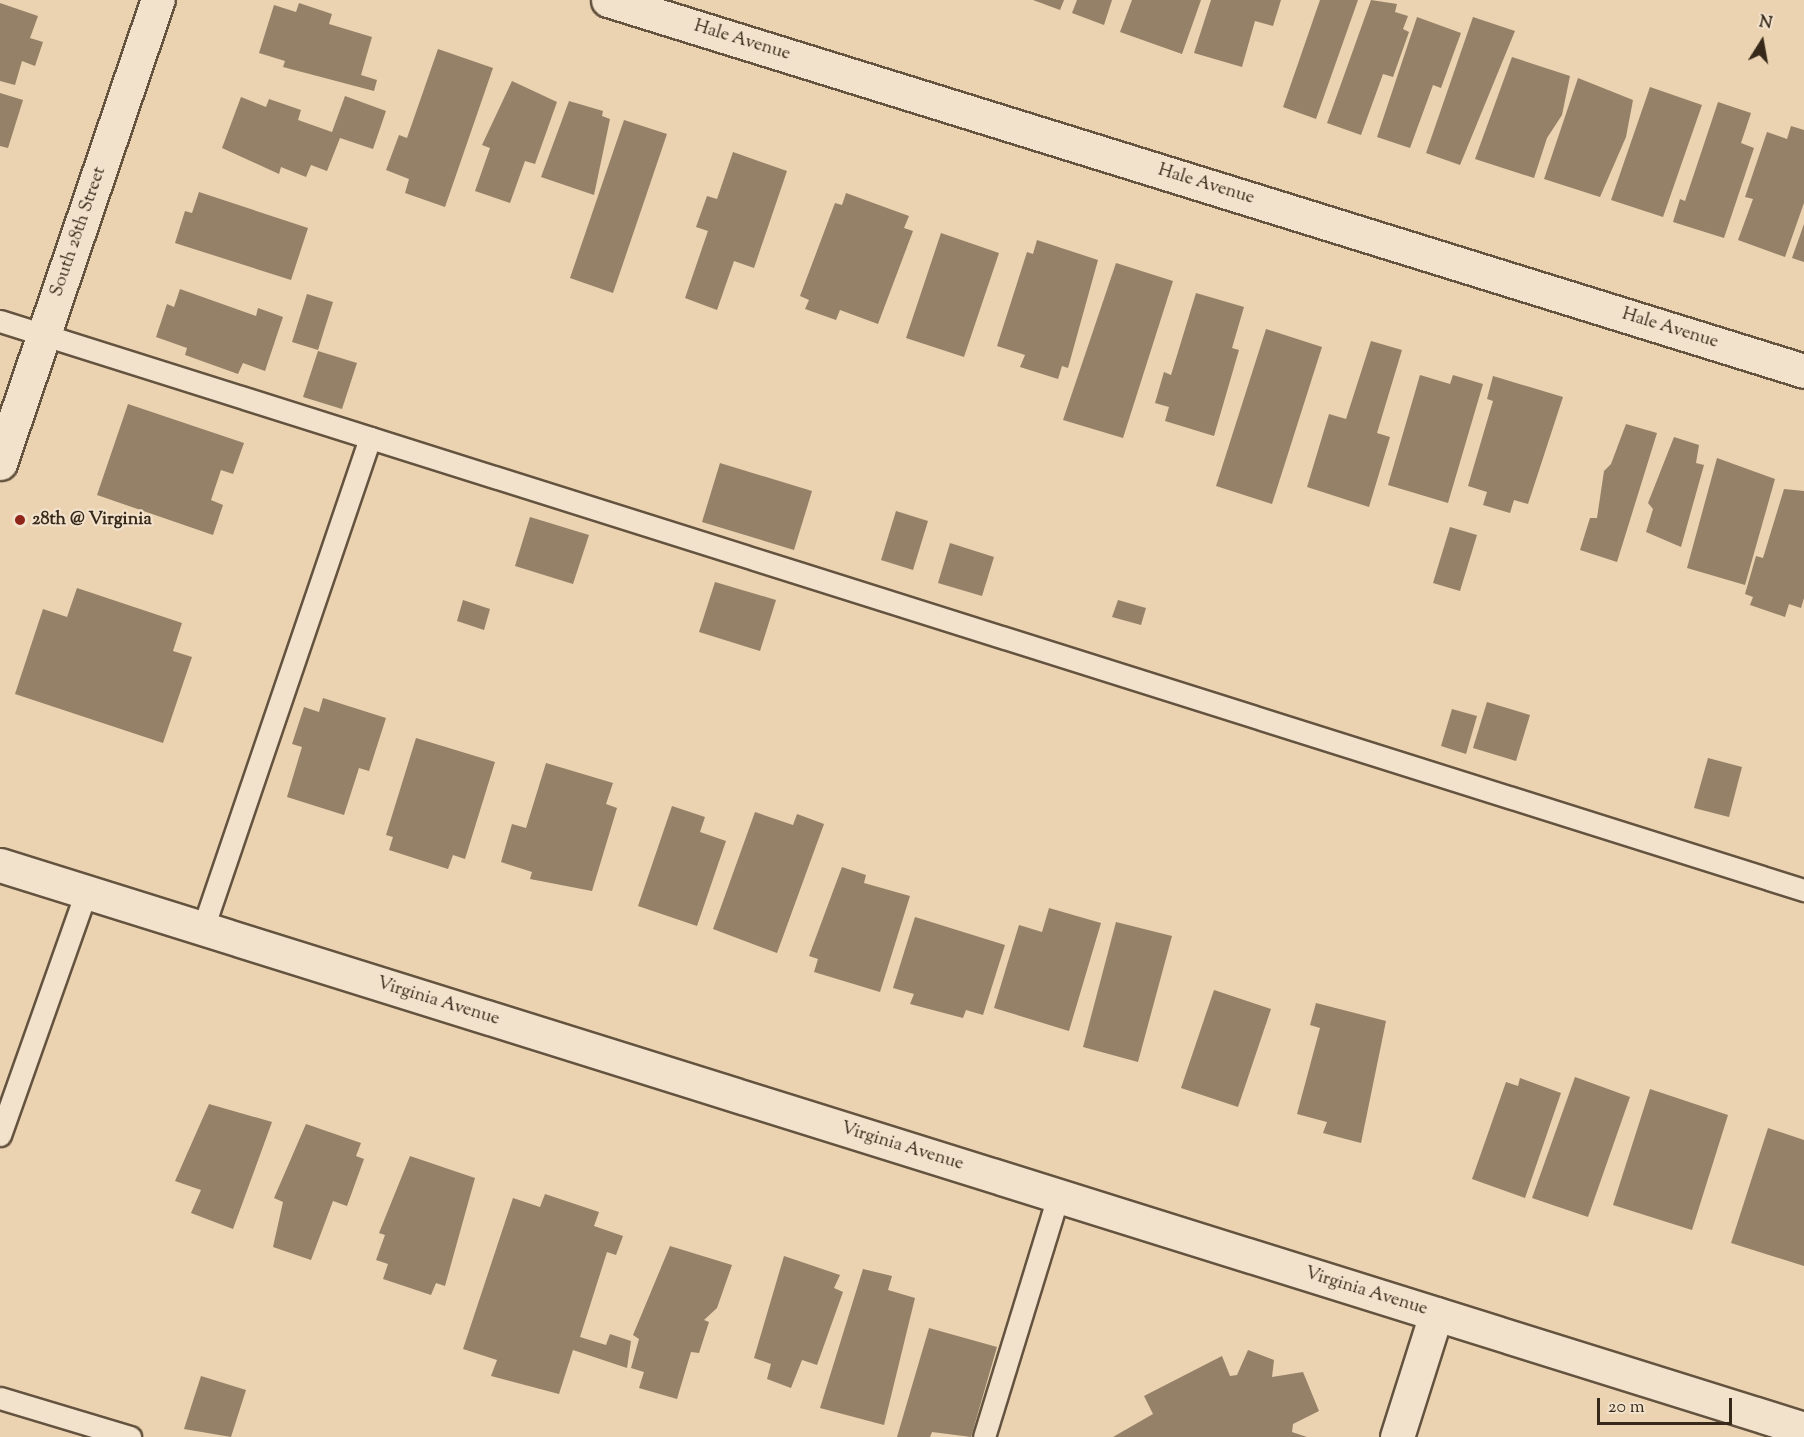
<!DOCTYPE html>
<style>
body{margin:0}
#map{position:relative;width:1804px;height:1437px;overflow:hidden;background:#ebd2b0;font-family:"Sorts Mill Goudy",serif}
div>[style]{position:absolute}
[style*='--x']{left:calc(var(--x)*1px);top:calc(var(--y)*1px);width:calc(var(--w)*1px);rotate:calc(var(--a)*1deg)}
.building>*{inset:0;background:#948168}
.roads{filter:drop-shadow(2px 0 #63533f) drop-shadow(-2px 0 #63533f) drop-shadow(0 2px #63533f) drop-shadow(0 -2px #63533f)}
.service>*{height:21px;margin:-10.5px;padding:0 10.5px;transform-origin:10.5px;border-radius:10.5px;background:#f2e2cc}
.minor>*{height:33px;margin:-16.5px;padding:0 16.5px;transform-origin:16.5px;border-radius:16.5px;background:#f2e2cc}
.secondary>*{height:33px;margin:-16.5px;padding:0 16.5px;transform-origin:16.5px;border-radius:16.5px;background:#f2e2cc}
.dots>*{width:16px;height:16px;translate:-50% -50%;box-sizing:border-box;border:3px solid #f2e2cc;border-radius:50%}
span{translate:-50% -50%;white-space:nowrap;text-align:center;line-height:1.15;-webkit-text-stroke:4.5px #f2e2cc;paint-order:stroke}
.street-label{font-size:18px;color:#362919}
.poi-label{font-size:18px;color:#362919;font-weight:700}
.left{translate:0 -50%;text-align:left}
.north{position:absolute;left:1732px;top:12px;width:60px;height:60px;-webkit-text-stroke:4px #f2e2cc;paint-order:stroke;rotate:11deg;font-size:16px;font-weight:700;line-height:24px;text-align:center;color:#362919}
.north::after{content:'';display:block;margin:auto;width:21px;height:27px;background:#362919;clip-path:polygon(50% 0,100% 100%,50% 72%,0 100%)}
.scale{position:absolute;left:1597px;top:1398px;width:135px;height:27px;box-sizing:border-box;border:3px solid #362919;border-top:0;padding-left:8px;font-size:18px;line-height:21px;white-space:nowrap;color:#362919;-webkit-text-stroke:4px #f2e2cc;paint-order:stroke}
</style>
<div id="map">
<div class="building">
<div style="clip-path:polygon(1033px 0,1064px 0,1060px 10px)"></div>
<div style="clip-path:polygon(1077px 0,1112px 0,1104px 25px,1072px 13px)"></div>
<div style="clip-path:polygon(1132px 0,1201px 0,1182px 54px,1120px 32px)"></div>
<div style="clip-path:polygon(1211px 0,1281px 0,1273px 26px,1255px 21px,1242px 67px,1194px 53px)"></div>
<div style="clip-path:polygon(1320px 0,1358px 0,1316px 119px,1283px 107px)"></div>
<div style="clip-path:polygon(1371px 0,1397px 4px,1395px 12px,1408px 16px,1403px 29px,1409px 32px,1393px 77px,1383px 74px,1361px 135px,1327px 123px)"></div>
<div style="clip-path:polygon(0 3px,38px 16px,30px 38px,43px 42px,35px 66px,22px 61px,15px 85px,0 81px)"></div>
<div style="clip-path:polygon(299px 3px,332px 14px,329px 24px,372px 37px,361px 75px,377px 80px,374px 91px,283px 67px,285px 61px,259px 53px,274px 5px,296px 12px)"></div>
<div style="clip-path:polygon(1417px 17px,1461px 33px,1441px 88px,1433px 85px,1410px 148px,1377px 137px)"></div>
<div style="clip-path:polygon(1473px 17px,1515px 31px,1460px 165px,1426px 153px)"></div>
<div style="clip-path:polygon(438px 49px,493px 68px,445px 207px,405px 193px,409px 179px,386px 170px,399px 135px,407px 138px)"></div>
<div style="clip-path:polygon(1512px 57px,1570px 76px,1562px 115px,1547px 138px,1534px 178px,1475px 159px)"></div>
<div style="clip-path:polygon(1578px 78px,1633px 100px,1626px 137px,1600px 197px,1544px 179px)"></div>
<div style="clip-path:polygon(512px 81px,557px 102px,535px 164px,525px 161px,510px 203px,475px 191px,490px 148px,482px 145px)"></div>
<div style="clip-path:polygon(1650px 87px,1702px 105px,1663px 217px,1611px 200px)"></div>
<div style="clip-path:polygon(0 93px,23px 100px,8px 148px,0 146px)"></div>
<div style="clip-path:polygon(345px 96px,386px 111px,373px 149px,340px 138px,327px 171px,311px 165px,306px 177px,281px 167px,279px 174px,222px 148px,241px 97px,266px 107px,269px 99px,301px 110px,298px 120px,332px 132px)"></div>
<div style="clip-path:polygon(569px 101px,603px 111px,602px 116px,610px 119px,594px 195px,541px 177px)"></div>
<div style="clip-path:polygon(1718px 102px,1751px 113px,1741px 143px,1754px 148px,1724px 238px,1673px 222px,1680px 199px,1685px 201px)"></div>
<div style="clip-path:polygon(624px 120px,667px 134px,613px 293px,570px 278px)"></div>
<div style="clip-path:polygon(1791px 126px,1804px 130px,1804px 203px,1785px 257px,1738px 240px,1753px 199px,1745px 197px,1767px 132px,1787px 139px)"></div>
<div style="clip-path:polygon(733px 152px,787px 171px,754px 268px,734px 261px,717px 310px,685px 298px,708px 231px,696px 227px,707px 196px,717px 199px)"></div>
<div style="clip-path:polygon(199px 192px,308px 228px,291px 280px,175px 243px,185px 211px,192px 213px)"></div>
<div style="clip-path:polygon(846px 193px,909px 216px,904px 228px,913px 231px,878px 324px,840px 310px,836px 320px,805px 309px,809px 300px,800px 296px,835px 203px,842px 205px)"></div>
<div style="clip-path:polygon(1804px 224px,1804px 262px,1792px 258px)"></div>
<div style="clip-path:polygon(941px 233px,999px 253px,964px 357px,906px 338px)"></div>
<div style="clip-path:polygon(1037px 240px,1098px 260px,1068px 368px,1062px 366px,1058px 379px,1020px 367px,1025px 355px,997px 346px,1027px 252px,1033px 254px)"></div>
<div style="clip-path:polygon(1116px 263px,1173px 281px,1123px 438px,1063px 420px)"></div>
<div style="clip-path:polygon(180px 289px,256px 316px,258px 308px,283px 317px,265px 371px,243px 363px,238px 374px,185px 355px,187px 348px,156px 337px,167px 304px,174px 307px)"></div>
<div style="clip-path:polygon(1196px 293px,1244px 307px,1232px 348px,1239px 350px,1214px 436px,1165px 421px,1169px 407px,1155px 403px,1164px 372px,1171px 375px)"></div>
<div style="clip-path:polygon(307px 294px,333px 302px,318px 350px,292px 342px)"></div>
<div style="clip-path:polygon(1266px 329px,1322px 347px,1272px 504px,1216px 486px)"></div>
<div style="clip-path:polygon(1371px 341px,1402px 350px,1377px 433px,1390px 437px,1369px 507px,1307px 487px,1329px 414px,1346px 419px)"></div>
<div style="clip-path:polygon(318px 351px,357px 363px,342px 409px,303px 397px)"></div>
<div style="clip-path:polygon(1420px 375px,1450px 384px,1453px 375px,1483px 384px,1448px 503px,1388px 485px)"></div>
<div style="clip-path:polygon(1493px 376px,1563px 397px,1528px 504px,1514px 500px,1510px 513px,1483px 505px,1487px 492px,1468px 486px,1493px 401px,1487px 399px)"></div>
<div style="clip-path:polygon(128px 404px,244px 443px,233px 474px,221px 470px,211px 500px,223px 505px,213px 535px,97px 495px)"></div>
<div style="clip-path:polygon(1626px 424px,1657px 433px,1617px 562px,1580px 550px,1590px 518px,1597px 518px,1604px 471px,1611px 464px)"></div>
<div style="clip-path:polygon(1674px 437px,1699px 445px,1696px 463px,1704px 465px,1681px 547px,1646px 532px,1653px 509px,1648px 503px)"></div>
<div style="clip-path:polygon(1717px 458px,1775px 479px,1745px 585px,1687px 568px)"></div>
<div style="clip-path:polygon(720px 463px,812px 491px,794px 550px,702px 522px)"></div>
<div style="clip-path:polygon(1784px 489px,1804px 491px,1804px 598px,1801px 608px,1789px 604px,1785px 617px,1750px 605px,1753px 597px,1745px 594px,1756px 556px,1763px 558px)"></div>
<div style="clip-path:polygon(896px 511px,928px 521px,913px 570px,881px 560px)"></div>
<div style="clip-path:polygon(530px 517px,589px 535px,573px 584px,515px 566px)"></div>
<div style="clip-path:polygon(1450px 527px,1477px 535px,1460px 591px,1433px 583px)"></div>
<div style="clip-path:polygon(950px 543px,994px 557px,982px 596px,938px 583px)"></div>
<div style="clip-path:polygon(715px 582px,776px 600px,760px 651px,699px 632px)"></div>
<div style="clip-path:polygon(77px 588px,182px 623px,173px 651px,192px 657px,163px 743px,15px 694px,43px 609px,67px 617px)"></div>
<div style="clip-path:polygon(463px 600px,490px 609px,484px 630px,457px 621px)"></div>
<div style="clip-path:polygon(1118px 600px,1146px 608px,1141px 625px,1112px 617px)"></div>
<div style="clip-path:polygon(323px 698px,386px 718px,369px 771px,359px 768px,344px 815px,287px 797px,302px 747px,292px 744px,304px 707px,319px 712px)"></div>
<div style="clip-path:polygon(1487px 702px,1530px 715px,1516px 761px,1473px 748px)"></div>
<div style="clip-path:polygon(1452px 709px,1477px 716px,1466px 754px,1441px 746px)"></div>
<div style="clip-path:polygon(416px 738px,495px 762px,465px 859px,453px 855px,448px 869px,389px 850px,393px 837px,386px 835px)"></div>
<div style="clip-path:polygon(1708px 758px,1742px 767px,1729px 817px,1694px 808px)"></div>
<div style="clip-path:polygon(546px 763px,613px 783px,606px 804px,617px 808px,592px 891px,530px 879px,532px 872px,501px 862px,512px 824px,526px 828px)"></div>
<div style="clip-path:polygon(672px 806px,705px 817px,700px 832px,726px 841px,697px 926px,638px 906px)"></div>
<div style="clip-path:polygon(755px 812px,793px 825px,797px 814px,824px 824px,777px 953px,713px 929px)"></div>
<div style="clip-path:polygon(842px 867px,866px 875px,864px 883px,910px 896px,880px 992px,814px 972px,818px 959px,809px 956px)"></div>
<div style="clip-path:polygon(1049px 908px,1101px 923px,1069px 1031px,994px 1008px,1019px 925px,1042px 932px)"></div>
<div style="clip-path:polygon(915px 917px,1005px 945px,983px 1015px,966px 1010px,963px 1018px,910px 1004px,914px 994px,893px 988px)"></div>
<div style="clip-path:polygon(1116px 922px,1172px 936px,1138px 1062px,1083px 1047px)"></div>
<div style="clip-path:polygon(1214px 990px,1271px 1009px,1238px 1107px,1181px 1088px)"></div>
<div style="clip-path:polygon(1316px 1003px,1386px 1021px,1361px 1143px,1323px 1133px,1327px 1122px,1297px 1114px,1320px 1028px,1310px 1025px)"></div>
<div style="clip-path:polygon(1575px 1077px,1630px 1097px,1588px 1217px,1532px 1198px)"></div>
<div style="clip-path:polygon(1520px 1078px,1561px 1093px,1525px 1198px,1472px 1179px,1506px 1082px,1518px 1086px)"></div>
<div style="clip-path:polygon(1650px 1089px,1728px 1115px,1692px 1230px,1613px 1205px)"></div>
<div style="clip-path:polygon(209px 1104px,272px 1122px,233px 1229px,191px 1213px,201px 1190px,175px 1181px)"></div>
<div style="clip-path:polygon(306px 1124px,361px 1143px,356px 1156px,364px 1159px,347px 1206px,333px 1201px,311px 1260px,273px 1247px,283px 1202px,274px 1198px)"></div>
<div style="clip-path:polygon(1768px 1128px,1804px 1140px,1804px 1266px,1731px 1243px)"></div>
<div style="clip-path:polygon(410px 1156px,475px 1178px,445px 1286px,436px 1283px,431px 1295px,383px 1279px,388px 1264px,376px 1260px,385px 1235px,379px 1233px)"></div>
<div style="clip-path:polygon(545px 1194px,599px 1212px,594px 1226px,623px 1236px,616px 1255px,607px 1252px,580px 1337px,606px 1345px,610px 1334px,631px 1341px,627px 1368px,573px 1350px,559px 1394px,491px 1376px,497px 1360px,463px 1349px,513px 1198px,540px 1207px)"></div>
<div style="clip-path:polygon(670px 1246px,732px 1265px,717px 1308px,704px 1320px,709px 1322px,699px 1353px,691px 1352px,677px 1399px,639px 1388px,644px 1372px,631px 1368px,639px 1339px,633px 1335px)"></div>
<div style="clip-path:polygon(784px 1256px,840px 1275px,834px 1288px,843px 1292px,817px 1365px,802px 1360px,791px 1388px,767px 1379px,771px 1364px,754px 1358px)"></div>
<div style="clip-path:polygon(863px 1269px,892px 1276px,888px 1290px,915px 1298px,884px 1425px,820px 1408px)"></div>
<div style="clip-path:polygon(929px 1328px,997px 1347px,971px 1437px,932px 1432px,930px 1437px,897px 1437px)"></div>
<div style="clip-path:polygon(1248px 1350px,1274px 1360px,1272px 1377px,1303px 1372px,1319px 1411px,1293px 1424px,1292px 1432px,1307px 1437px,1113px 1437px,1153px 1414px,1144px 1396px,1222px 1356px,1230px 1376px,1237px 1375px)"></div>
<div style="clip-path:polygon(201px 1376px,246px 1390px,231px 1437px,184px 1429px)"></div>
</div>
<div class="roads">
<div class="service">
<div style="--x:0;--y:321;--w:1892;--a:17.51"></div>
<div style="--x:203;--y:928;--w:518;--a:-71.18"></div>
<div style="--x:0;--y:1135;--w:258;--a:-70.5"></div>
<div style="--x:0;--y:1398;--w:136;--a:16.7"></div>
<div style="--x:984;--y:1437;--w:252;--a:-72.9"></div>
</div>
<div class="minor">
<div style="--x:608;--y:0;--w:1252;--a:17.23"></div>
<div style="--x:0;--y:463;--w:489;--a:-71.2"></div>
<div style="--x:1397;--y:1437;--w:129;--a:-72.4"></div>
</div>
<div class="secondary">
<div style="--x:0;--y:865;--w:1890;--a:17.36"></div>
</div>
</div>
<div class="dots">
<div style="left:20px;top:520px;background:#8f2418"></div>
</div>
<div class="street-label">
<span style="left:742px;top:41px;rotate:17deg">Hale Avenue</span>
<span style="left:1206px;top:185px;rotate:17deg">Hale Avenue</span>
<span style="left:79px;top:232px;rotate:-71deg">South 28th Street</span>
<span style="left:1670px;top:329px;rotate:17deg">Hale Avenue</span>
<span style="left:438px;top:1002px;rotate:17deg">Virginia Avenue</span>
<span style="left:902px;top:1147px;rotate:17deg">Virginia Avenue</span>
<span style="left:1366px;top:1292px;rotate:17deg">Virginia Avenue</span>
</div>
<div class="poi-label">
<span class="left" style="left:32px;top:520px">28th @ Virginia</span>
</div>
<div class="north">N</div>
<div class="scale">20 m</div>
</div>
